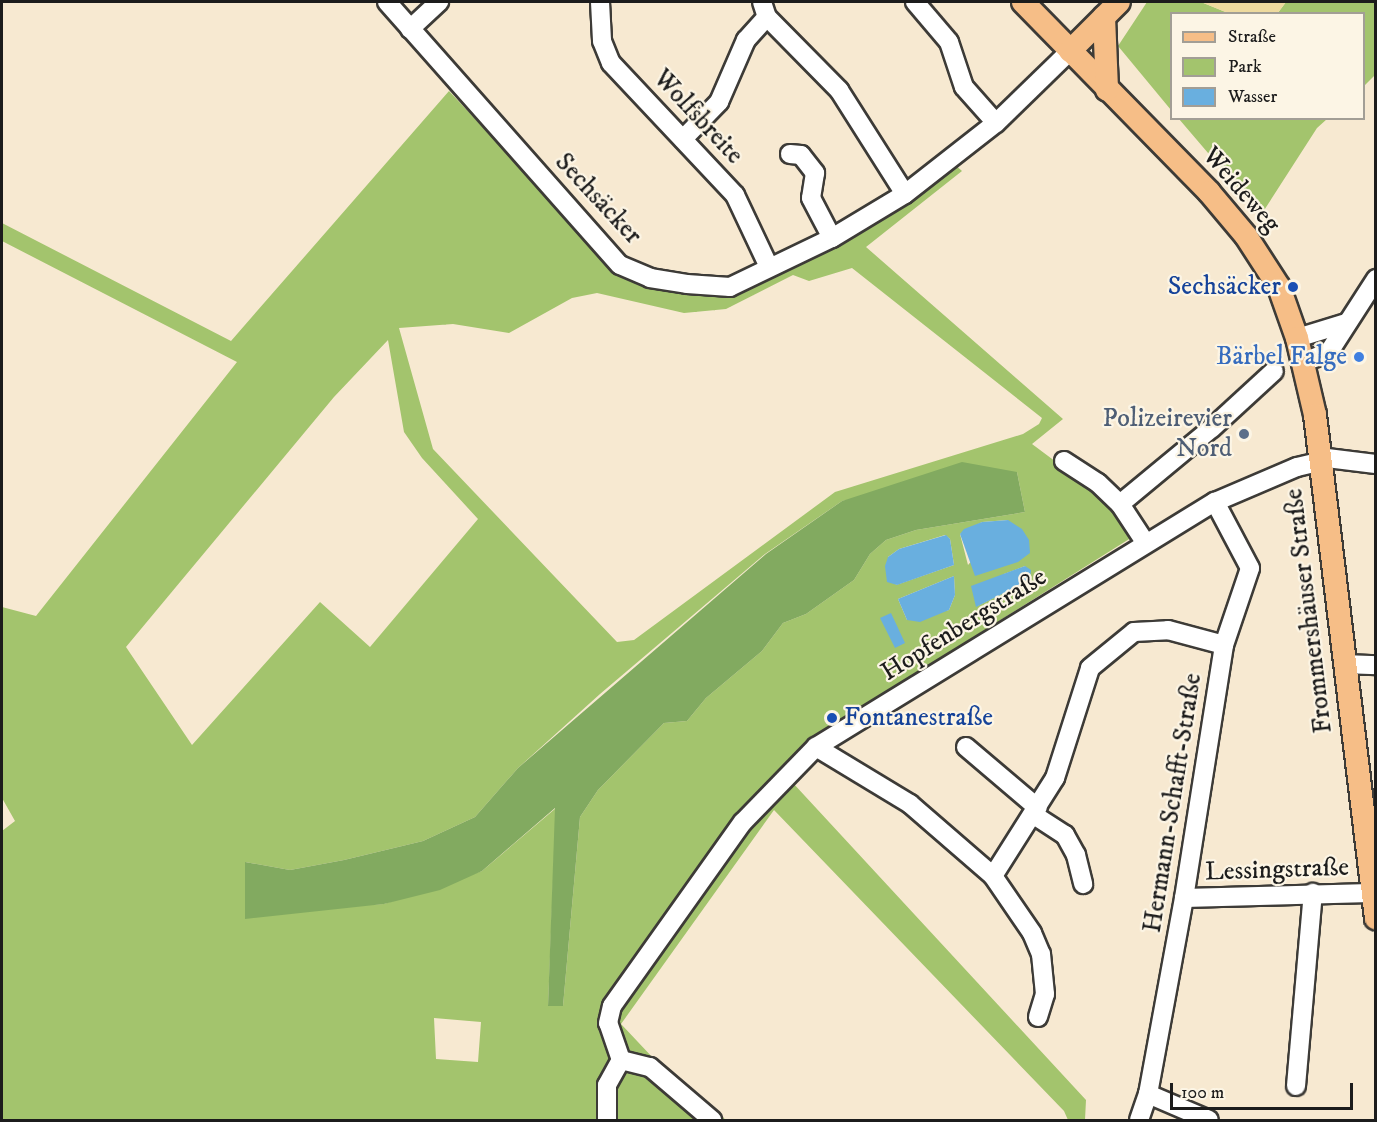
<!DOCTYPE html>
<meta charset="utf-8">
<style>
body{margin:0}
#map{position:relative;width:1377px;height:1122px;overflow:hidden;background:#f7e9d1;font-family:"IM FELL DW Pica",serif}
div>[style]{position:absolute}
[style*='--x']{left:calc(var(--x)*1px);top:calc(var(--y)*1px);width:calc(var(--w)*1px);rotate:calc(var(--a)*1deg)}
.green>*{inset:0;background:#a3c46d}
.forest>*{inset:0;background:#82aa60}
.sand>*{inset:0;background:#eeda9e}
.water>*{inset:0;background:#69afdf}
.roads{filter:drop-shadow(2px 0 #3d3b37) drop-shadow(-2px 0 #3d3b37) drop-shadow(0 2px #3d3b37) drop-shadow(0 -2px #3d3b37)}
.minor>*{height:18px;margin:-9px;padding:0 9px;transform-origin:9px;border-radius:9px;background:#fff}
.major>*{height:22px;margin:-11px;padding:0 11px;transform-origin:11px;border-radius:11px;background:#f6be87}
.dots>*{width:16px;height:16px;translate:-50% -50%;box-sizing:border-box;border:3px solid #fcf5e5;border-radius:50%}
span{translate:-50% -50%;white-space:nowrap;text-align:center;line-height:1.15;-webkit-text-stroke:4.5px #fcf5e5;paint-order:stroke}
.street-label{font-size:26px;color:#1c1c1c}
.transit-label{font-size:26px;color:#164399}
.right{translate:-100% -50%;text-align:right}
.left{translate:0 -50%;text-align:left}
.shop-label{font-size:26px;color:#366cbe}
.service-label{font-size:26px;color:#4e5e75}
.frame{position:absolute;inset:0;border:3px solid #1c1c1c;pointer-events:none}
.legend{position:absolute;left:1170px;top:12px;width:195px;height:108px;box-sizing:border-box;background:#fcf5e5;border:2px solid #a29e95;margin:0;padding:8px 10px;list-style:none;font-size:18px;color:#1c1c1c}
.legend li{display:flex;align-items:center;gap:12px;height:30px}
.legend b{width:30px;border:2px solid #a29e95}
.scale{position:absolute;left:1170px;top:1083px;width:183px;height:27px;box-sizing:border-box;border:3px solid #1c1c1c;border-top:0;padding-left:8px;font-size:18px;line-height:21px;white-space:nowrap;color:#1c1c1c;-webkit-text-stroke:4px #fcf5e5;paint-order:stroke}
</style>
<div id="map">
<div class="green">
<div style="clip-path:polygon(1147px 2px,1201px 2px,1228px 13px,1172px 14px,1171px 110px,1118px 46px)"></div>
<div style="clip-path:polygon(1286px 2px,1375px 2px,1375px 75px,1364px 86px,1364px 14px,1277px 14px)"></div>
<div style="clip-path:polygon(evenodd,449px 91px,619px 273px,726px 292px,953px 163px,962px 171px,866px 247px,1063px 419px,1032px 444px,1107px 500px,1134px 536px,816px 736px,780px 769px,1086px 1100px,1085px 1120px,1068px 1120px,1064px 1111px,774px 810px,621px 1024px,654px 1059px,726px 1120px,2px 1120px,2px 831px,15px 821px,2px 798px,2px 607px,36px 616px,237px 362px,2px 241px,2px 223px,231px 341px,449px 91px,852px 268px,1042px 418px,1039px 424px,1023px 434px,835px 492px,634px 640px,617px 642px,433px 449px,399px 328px,453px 324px,509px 333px,572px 298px,597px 293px,684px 313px,726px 309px,793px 275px,809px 281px,852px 268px,449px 91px,388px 340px,404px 432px,422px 458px,478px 519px,370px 647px,320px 602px,192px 745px,126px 647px,334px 397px,388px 340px,449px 91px,1017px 472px,1025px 512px,916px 530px,886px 540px,870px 554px,854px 580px,806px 614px,783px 623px,762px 651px,706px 698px,687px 721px,664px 723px,598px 790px,580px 817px,563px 1006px,548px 1006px,556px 808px,482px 871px,384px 904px,318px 908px,245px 862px,290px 870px,344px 860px,423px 841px,475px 817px,518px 768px,600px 694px,765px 554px,842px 501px,1017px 472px,449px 91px,1008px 520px,968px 565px,960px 534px,982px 522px,1008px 520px,449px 91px,945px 535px,950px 539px,954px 565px,896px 585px,888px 557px,899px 549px,945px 535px,449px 91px,1025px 566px,1030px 580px,977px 606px,1004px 574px,1025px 566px,449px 91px,954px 576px,955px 595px,949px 610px,907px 620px,898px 599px,954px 576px,449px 91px,434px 1018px,481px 1022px,478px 1062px,436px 1059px,434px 1018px)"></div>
<div style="clip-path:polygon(1179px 119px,1327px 119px,1317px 128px,1261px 215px)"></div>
</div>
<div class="forest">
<div style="clip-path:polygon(962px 462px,1017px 472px,1025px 512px,916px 530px,886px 540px,870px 554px,854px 580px,806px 614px,783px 623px,762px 651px,706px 698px,687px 721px,664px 723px,598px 790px,580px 817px,563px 1006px,548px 1006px,555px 808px,482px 871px,440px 890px,384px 904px,245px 919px,245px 862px,290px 870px,344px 860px,423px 841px,475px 817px,518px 768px,766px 554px,842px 501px)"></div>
</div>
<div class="sand">
<div style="clip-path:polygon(1201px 2px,1286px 2px,1277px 14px,1228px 13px)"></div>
</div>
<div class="water">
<div style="clip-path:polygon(1008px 520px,1022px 529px,1029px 540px,1030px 553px,1018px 562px,975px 576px,960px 534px,964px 529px,982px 522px)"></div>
<div style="clip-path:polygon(946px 535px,950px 539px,954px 565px,897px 585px,887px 582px,885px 566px,888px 557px,899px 549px)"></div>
<div style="clip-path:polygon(1025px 566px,1031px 570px,1030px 580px,976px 607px,971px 586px)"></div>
<div style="clip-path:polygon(954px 576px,955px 595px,949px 610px,920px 622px,907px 620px,898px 599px)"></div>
<div style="clip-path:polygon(891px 613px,905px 643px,895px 648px,880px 618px)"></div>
</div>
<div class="roads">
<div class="minor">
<div style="--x:387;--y:2;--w:351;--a:48.5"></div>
<div style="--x:620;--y:265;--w:33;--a:23"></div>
<div style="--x:650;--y:278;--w:37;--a:9"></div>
<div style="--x:687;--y:284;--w:43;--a:4"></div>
<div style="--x:730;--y:287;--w:113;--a:-25.7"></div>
<div style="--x:832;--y:238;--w:85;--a:-31.1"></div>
<div style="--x:905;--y:194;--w:115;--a:-38"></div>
<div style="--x:996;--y:123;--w:103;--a:-44.2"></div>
<div style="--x:600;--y:2;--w:39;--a:87"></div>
<div style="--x:602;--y:41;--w:24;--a:68"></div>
<div style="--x:611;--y:63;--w:181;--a:46.8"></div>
<div style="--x:735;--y:195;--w:80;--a:64.7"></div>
<div style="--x:762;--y:2;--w:16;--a:72"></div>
<div style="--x:767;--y:17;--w:103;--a:45.4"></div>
<div style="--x:839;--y:90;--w:123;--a:57.6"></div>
<div style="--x:915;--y:2;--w:52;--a:49.6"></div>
<div style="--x:949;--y:42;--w:47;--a:71.6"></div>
<div style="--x:964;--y:87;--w:48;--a:48.4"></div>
<div style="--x:410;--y:29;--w:40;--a:-43"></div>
<div style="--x:683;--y:139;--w:52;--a:-45.8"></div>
<div style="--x:719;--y:102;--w:68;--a:-66.5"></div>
<div style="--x:746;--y:40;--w:31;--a:-48"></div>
<div style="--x:790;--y:154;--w:11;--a:5"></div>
<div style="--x:801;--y:155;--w:23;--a:52"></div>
<div style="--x:815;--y:173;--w:25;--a:99"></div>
<div style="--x:811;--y:198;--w:45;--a:62.3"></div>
<div style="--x:1297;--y:338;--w:51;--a:-17"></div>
<div style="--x:1301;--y:363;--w:30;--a:-21"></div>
<div style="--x:1329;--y:352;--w:87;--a:-57.2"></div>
<div style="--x:1319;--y:457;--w:57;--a:7"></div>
<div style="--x:1064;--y:461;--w:40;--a:32.9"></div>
<div style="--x:1098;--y:483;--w:30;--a:44"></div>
<div style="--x:1120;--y:504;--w:45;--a:56.7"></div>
<div style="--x:1120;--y:504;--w:119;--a:-39.6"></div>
<div style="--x:1212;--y:428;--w:84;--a:-42.6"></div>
<div style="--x:1344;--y:664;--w:32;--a:2"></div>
<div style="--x:816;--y:747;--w:110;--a:31.2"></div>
<div style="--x:910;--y:804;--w:110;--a:40.9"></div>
<div style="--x:993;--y:876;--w:69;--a:55.6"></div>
<div style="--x:1032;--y:933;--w:23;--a:67"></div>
<div style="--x:1041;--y:954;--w:40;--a:84.3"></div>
<div style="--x:1045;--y:994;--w:24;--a:107"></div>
<div style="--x:966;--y:747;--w:94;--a:40.3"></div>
<div style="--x:1034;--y:815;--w:37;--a:33"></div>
<div style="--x:1065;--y:835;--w:23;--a:61"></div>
<div style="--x:1076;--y:855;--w:30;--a:76"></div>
<div style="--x:993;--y:876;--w:116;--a:-57.7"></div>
<div style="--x:1055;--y:778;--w:115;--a:-72.3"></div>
<div style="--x:1090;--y:668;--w:57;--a:-39.3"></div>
<div style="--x:1134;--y:632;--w:34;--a:-3"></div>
<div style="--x:1168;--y:630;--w:58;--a:15"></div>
<div style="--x:1184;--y:898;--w:187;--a:-1.5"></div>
<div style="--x:621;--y:1060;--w:39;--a:-109"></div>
<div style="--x:608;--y:1023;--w:17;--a:-77"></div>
<div style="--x:612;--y:1006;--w:226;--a:-54.6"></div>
<div style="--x:743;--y:822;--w:105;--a:-45.8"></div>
<div style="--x:816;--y:747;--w:468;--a:-31.6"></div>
<div style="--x:1215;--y:502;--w:89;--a:-23.1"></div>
<div style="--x:1297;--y:467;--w:23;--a:-13"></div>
<div style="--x:621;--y:1060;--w:30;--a:14"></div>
<div style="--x:650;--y:1067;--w:82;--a:40.5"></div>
<div style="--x:1296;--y:1086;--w:194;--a:-85"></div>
<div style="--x:1148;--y:1094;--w:66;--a:23.1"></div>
<div style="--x:607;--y:1120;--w:35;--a:-90"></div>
<div style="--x:607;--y:1085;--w:29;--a:-61"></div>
<div style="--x:1139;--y:1120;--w:28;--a:-71"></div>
<div style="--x:1148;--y:1094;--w:199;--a:-79.6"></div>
<div style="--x:1184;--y:898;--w:256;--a:-81"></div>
<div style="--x:1224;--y:645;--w:81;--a:-71.3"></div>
<div style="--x:1250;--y:568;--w:75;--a:-117.9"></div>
</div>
<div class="major">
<div style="--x:1023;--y:2;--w:266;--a:45.6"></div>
<div style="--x:1209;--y:192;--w:57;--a:49.9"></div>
<div style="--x:1246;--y:236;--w:61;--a:57.1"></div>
<div style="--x:1279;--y:287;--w:54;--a:70.6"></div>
<div style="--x:1297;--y:338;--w:79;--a:76.8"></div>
<div style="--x:1315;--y:415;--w:507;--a:83.09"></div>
<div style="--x:1104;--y:17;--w:73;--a:87.6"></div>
<div style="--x:1070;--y:51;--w:69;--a:-45"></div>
</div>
</div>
<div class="dots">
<div style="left:1293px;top:287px;background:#1a4fb4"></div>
<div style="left:1359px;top:357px;background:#3f7fe0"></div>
<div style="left:1244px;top:434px;background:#5c6f8a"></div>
<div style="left:832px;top:718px;background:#1a4fb4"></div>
</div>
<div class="street-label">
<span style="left:698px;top:117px;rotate:47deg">Wolfsbreite</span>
<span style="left:1241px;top:190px;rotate:49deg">Weideweg</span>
<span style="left:598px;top:199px;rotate:47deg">Sechsäcker</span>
<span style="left:1309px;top:611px;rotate:-97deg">Frommershäuser Straße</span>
<span style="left:964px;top:625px;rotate:-32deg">Hopfenbergstraße</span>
<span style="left:1173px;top:803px;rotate:-81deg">Hermann-Schafft-Straße</span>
<span style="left:1277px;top:870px;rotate:-2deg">Lessingstraße</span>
</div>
<div class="transit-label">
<span class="right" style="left:1281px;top:287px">Sechsäcker</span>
<span class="left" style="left:844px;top:718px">Fontanestraße</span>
</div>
<div class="shop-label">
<span class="right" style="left:1347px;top:357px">Bärbel Falge</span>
</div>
<div class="service-label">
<span class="right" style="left:1232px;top:434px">Polizeirevier<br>Nord</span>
</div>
<div class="frame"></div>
<ul class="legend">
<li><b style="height:8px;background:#f6be87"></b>Straße</li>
<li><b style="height:16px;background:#a3c46d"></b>Park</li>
<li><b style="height:16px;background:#69afdf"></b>Wasser</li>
</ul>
<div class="scale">100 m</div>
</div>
